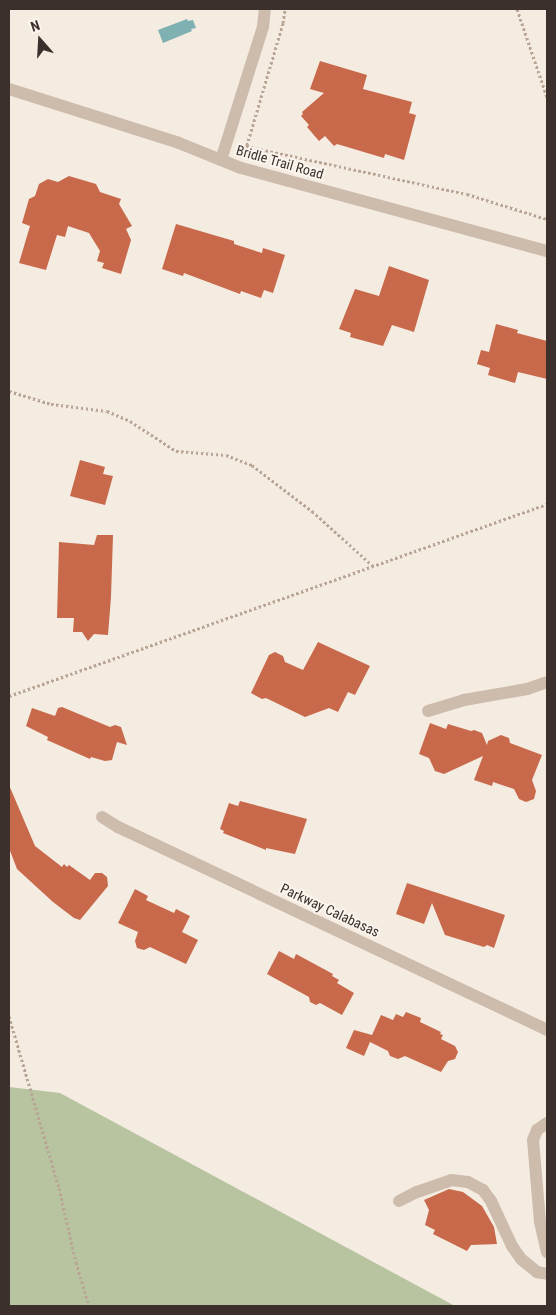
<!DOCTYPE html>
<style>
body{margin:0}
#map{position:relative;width:556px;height:1315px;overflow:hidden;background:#f4ebe1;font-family:"Roboto Condensed",sans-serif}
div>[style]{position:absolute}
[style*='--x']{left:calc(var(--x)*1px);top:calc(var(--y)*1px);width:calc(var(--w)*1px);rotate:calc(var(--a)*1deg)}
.green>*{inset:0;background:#b8c4a0}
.water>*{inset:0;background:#7fb0b2}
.building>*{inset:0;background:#c8694b}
.path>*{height:3px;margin-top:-1.5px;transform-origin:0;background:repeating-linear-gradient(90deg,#b9a596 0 2.5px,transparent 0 5px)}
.minor>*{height:12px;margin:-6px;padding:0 6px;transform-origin:6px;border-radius:6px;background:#cdbbac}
span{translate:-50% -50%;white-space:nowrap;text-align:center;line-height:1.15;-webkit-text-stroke:4px #fbf5ee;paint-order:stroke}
.street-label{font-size:14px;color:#3b302b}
.frame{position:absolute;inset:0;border:10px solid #3b302b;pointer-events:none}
.north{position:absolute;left:15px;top:15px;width:50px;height:50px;-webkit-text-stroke:4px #fbf5ee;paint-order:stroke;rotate:341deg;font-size:14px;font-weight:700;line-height:20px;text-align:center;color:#3b302b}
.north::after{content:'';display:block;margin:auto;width:18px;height:22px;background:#3b302b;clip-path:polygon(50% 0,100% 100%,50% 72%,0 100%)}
</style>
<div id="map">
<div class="green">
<div style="clip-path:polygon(9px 1087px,60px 1093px,455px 1306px,9px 1306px)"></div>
</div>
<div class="water">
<div style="clip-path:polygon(187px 19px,188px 21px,193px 20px,196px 28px,191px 29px,192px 31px,163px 43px,158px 30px)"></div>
</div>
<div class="building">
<div style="clip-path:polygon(320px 61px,367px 75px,363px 89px,412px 102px,409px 113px,416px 115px,404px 160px,385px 154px,384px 158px,337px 144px,334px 146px,325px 136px,319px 141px,307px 127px,309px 125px,301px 116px,303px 114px,302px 112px,324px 93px,310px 89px)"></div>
<div style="clip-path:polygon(69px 176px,96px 184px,100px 192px,121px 199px,119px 204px,132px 226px,126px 229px,131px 240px,121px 274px,102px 268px,104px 263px,97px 261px,100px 251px,89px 233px,68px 226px,65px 237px,57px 235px,46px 270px,19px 263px,30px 226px,22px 223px,29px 199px,35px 196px,39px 184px,48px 179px,58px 182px)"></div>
<div style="clip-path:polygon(176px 224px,234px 241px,234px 244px,262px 253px,263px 248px,285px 255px,273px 293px,264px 290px,261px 298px,241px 291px,240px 294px,184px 273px,183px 276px,162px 269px)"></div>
<div style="clip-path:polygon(389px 266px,429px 280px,414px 332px,392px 325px,383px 346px,350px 337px,351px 333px,339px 329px,355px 289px,379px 296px)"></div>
<div style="clip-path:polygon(496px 324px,518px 330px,517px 333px,547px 341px,547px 379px,518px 372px,515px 383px,488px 375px,490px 368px,477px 364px,481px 350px,489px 352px)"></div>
<div style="clip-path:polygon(80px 460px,105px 467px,103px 474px,113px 476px,105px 505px,70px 496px)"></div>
<div style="clip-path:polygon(97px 535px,113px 535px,111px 597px,108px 635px,94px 634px,88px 641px,82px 632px,73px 632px,74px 618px,57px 618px,59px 542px,94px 545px)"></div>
<div style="clip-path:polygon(318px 642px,370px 666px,355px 695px,348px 692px,338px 712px,329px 708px,305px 717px,266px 698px,262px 699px,251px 693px,269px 655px,275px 652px,283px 656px,285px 662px,303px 670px)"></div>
<div style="clip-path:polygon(62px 707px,110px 727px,115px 725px,121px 727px,127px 745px,117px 742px,112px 760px,105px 761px,91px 757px,90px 759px,47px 740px,48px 737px,26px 726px,32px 708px,55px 716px,58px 708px)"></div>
<div style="clip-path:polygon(430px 723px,446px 729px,448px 724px,471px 731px,474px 730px,482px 733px,487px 745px,488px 741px,501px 735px,509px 738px,510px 743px,542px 755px,532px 780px,536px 791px,534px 799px,526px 802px,519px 799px,514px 789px,493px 782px,492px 786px,474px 780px,483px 756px,444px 774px,435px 771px,429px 758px,419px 754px)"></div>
<div style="clip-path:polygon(9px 785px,35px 846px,62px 867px,64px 864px,67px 867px,69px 865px,90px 880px,95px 873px,102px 873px,107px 877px,108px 886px,80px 920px,74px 918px,53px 902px,17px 869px,9px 848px)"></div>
<div style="clip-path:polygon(240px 801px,307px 819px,295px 854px,266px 848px,266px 850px,223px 833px,224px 831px,220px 829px,229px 803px,238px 806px)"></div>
<div style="clip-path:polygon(407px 883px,505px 915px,494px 948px,487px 945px,484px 947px,445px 935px,432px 903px,424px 924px,396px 914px)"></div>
<div style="clip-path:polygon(135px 889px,148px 896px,146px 900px,174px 913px,176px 909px,190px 916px,182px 932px,198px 940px,186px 964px,150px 947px,144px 950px,137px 948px,135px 941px,138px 932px,118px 923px)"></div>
<div style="clip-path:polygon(279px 951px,294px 959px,296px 954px,333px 974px,332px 976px,339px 980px,337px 983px,354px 993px,342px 1015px,320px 1003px,316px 1005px,310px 1002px,309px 997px,267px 974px)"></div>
<div style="clip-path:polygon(406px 1012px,421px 1018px,420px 1022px,441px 1032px,440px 1034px,443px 1035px,441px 1039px,455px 1046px,458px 1052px,455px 1059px,448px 1061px,441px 1072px,405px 1056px,398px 1059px,390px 1056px,388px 1051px,370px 1042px,364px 1056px,346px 1048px,354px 1030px,372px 1035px,381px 1015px,393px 1020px,396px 1014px,403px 1017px)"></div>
<div style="clip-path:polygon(449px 1189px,463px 1192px,482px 1206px,494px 1227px,497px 1244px,471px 1245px,467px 1251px,433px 1234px,435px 1230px,425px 1225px,429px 1210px,424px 1200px)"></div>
</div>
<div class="path">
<div style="--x:517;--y:9;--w:93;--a:71.2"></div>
<div style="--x:246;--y:146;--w:226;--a:12.3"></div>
<div style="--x:467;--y:194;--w:84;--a:17.4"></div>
<div style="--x:244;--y:155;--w:138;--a:-73.5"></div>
<div style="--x:283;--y:23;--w:14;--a:-82"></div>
<div style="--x:9;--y:391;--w:44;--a:17.2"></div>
<div style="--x:51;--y:404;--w:56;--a:7.1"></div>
<div style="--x:107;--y:411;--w:25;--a:23"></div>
<div style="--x:130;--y:421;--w:55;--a:33.1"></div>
<div style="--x:176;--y:451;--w:50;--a:4.6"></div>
<div style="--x:226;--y:455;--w:28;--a:21"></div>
<div style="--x:252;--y:465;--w:76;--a:37.5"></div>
<div style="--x:312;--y:511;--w:82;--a:42"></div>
<div style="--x:9;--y:696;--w:571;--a:-19.64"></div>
<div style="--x:9;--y:1016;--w:179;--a:73.8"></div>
<div style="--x:59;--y:1188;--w:76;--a:77.1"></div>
<div style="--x:76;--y:1262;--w:46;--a:73.5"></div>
</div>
<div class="minor">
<div style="--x:9;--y:89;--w:178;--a:17.6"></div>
<div style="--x:179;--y:143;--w:67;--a:22"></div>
<div style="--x:241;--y:168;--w:317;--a:15.2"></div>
<div style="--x:221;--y:160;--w:139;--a:-72.5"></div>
<div style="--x:263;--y:27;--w:18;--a:-84"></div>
<div style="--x:428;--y:711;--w:38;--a:-17"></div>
<div style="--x:464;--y:700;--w:64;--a:-9.9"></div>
<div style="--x:527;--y:689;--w:21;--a:-19"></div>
<div style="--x:102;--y:817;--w:19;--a:32"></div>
<div style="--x:118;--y:827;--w:475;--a:25.3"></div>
<div style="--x:547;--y:1123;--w:12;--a:145"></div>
<div style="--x:537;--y:1130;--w:11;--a:112"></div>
<div style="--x:533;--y:1140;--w:82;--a:85.1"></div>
<div style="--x:540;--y:1222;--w:31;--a:77"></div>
<div style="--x:399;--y:1201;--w:20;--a:-27"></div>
<div style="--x:417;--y:1192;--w:36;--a:-19"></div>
<div style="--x:451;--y:1180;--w:17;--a:7"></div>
<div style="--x:468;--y:1182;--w:17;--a:28"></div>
<div style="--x:483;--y:1190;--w:14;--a:54"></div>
<div style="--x:491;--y:1201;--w:50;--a:65"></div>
<div style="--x:512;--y:1246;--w:16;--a:55"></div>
<div style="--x:521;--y:1259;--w:21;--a:39"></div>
<div style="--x:537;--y:1272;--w:10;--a:11"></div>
</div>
<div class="street-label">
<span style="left:280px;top:162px;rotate:16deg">Bridle Trail Road</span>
<span style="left:330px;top:910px;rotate:25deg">Parkway Calabasas</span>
</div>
<div class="frame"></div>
<div class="north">N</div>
</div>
